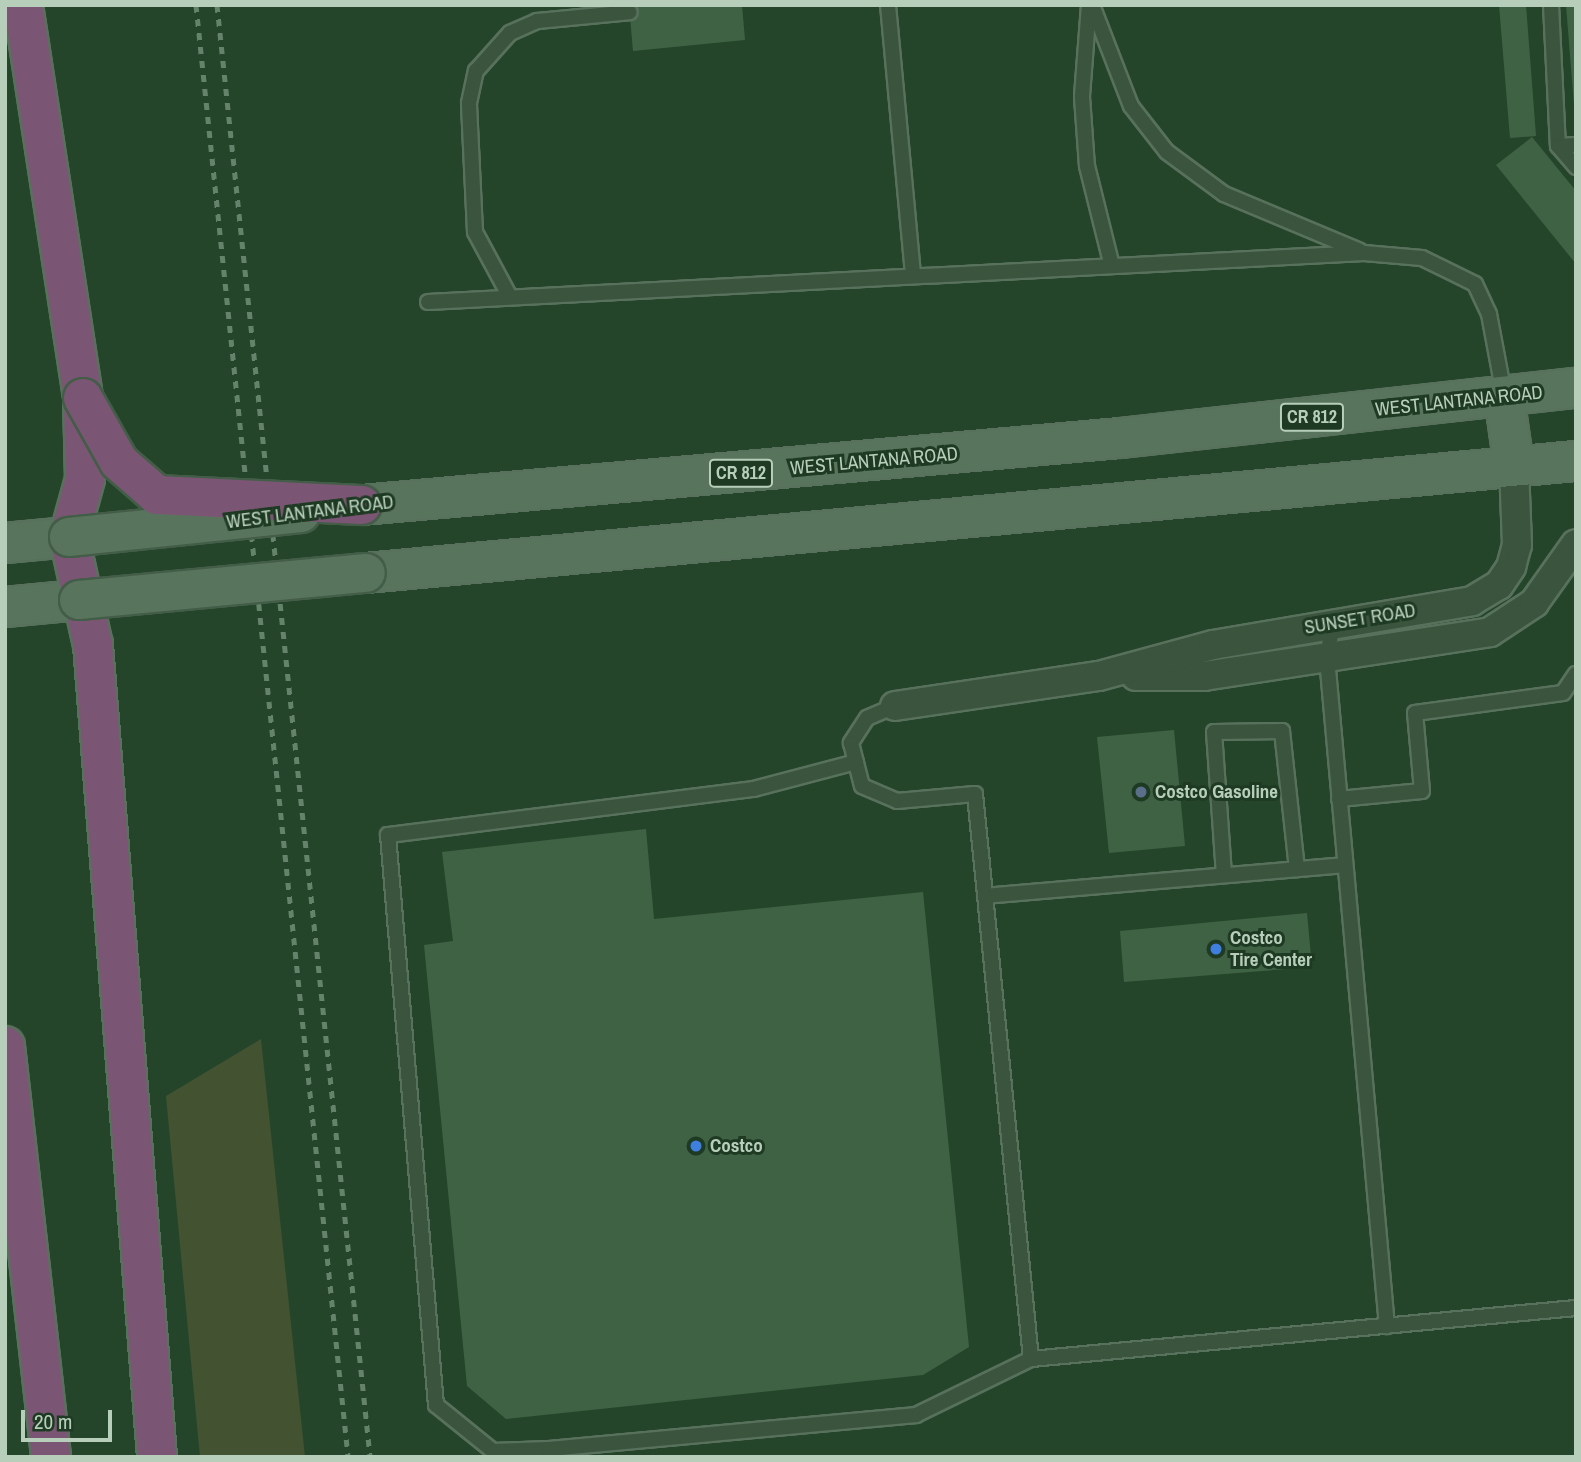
<!DOCTYPE html>
<style>
body{margin:0}
#map{position:relative;width:1581px;height:1462px;overflow:hidden;background:#25452a;font-family:"Archivo Narrow",sans-serif}
div>[style]{position:absolute}
[style*='--x']{left:calc(var(--x)*1px);top:calc(var(--y)*1px);width:calc(var(--w)*1px);rotate:calc(var(--a)*1deg)}
.green>*{inset:0;background:#435332}
.building>*{inset:0;background:#3f6244}
.roads{filter:drop-shadow(2px 0 #58715c) drop-shadow(-2px 0 #58715c) drop-shadow(0 2px #58715c) drop-shadow(0 -2px #58715c)}
.service>*{height:14px;margin:-7px;padding:0 7px;transform-origin:7px;border-radius:7px;background:#3a543e}
.minor>*{height:28px;margin:-14px;padding:0 14px;transform-origin:14px;border-radius:14px;background:#3a543e}
.primary>*{height:38px;margin:-19px;padding:0 19px;transform-origin:19px;border-radius:19px;background:#58745c}
.motorway>*{height:38px;margin:-19px;padding:0 19px;transform-origin:19px;border-radius:19px;background:#7b5674}
.rail>*{height:5px;margin-top:-2.5px;transform-origin:0;background:repeating-linear-gradient(90deg,#64836a 0 7px,transparent 0 14px)}
.bridges{filter:drop-shadow(2px 0 #435d48) drop-shadow(-2px 0 #435d48) drop-shadow(0 2px #435d48) drop-shadow(0 -2px #435d48)}
.primary-bridge>*{height:38px;margin:-19px;padding:0 19px;transform-origin:19px;border-radius:19px;background:#58745c}
.motorway-bridge>*{height:38px;margin:-19px;padding:0 19px;transform-origin:19px;border-radius:19px;background:#7b5674}
.dots>*{width:19px;height:19px;translate:-50% -50%;box-sizing:border-box;border:4px solid #1e3a23;border-radius:50%}
span{translate:-50% -50%;white-space:nowrap;text-align:center;line-height:1.15;-webkit-text-stroke:6px #1e3a23;paint-order:stroke}
.shield-label span{padding:2px 5px;background:#1e3a23;border:2px solid;border-radius:5px;-webkit-text-stroke-width:0}
.shield-label{font-size:18px;color:#b7cebb;font-weight:700}
.street-label{font-size:19px;color:#b7cebb}
.poi-label{font-size:19px;color:#b7cebb;font-weight:700}
.left{translate:0 -50%;text-align:left}
.frame{position:absolute;inset:0;border:7px solid #b7cebb;pointer-events:none}
.scale{position:absolute;left:21px;top:1410px;width:91px;height:32px;box-sizing:border-box;border:4px solid #b7cebb;border-top:0;padding-left:9px;font-size:21px;line-height:24px;white-space:nowrap;color:#b7cebb;-webkit-text-stroke:5px #1e3a23;paint-order:stroke}
</style>
<div id="map">
<div class="green">
<div style="clip-path:polygon(261px 1039px,305px 1457px,200px 1457px,166px 1096px)"></div>
</div>
<div class="building">
<div style="clip-path:polygon(629px 5px,742px 5px,745px 40px,633px 51px)"></div>
<div style="clip-path:polygon(1499px 5px,1526px 5px,1536px 136px,1510px 138px)"></div>
<div style="clip-path:polygon(1566px 5px,1576px 5px,1576px 105px,1574px 105px)"></div>
<div style="clip-path:polygon(1532px 137px,1576px 191px,1576px 264px,1496px 165px)"></div>
<div style="clip-path:polygon(1174px 730px,1185px 846px,1109px 853px,1097px 737px)"></div>
<div style="clip-path:polygon(646px 829px,654px 919px,923px 892px,969px 1347px,923px 1375px,506px 1419px,467px 1386px,424px 945px,453px 941px,442px 852px)"></div>
<div style="clip-path:polygon(1307px 913px,1312px 967px,1124px 982px,1120px 931px)"></div>
</div>
<div class="roads">
<div class="service">
<div style="--x:888;--y:5;--w:272;--a:84.7"></div>
<div style="--x:1089;--y:5;--w:92;--a:94.4"></div>
<div style="--x:1082;--y:97;--w:69;--a:85.9"></div>
<div style="--x:1087;--y:166;--w:103;--a:76"></div>
<div style="--x:1092;--y:5;--w:108;--a:68.9"></div>
<div style="--x:1131;--y:106;--w:58;--a:52"></div>
<div style="--x:1167;--y:152;--w:71;--a:36.4"></div>
<div style="--x:1224;--y:194;--w:147;--a:22.7"></div>
<div style="--x:1551;--y:5;--w:141;--a:87.2"></div>
<div style="--x:1576;--y:145;--w:18;--a:177"></div>
<div style="--x:1558;--y:146;--w:28;--a:49"></div>
<div style="--x:510;--y:297;--w:74;--a:-118.3"></div>
<div style="--x:475;--y:232;--w:129;--a:-92.7"></div>
<div style="--x:469;--y:103;--w:33;--a:-78"></div>
<div style="--x:476;--y:71;--w:51;--a:-48.2"></div>
<div style="--x:510;--y:33;--w:30;--a:-24"></div>
<div style="--x:537;--y:21;--w:93;--a:-5.5"></div>
<div style="--x:428;--y:302;--w:937;--a:-3"></div>
<div style="--x:1364;--y:253;--w:58;--a:4.9"></div>
<div style="--x:1422;--y:258;--w:59;--a:26.1"></div>
<div style="--x:1475;--y:284;--w:33;--a:65"></div>
<div style="--x:1489;--y:314;--w:81;--a:79.4"></div>
<div style="--x:1333;--y:623;--w:36;--a:100"></div>
<div style="--x:1327;--y:658;--w:671;--a:84.87"></div>
<div style="--x:895;--y:706;--w:30;--a:157"></div>
<div style="--x:867;--y:718;--w:30;--a:123"></div>
<div style="--x:851;--y:743;--w:44;--a:75.7"></div>
<div style="--x:862;--y:786;--w:38;--a:23"></div>
<div style="--x:897;--y:801;--w:78;--a:-5.1"></div>
<div style="--x:975;--y:794;--w:568;--a:84.34"></div>
<div style="--x:1031;--y:1359;--w:547;--a:-5.35"></div>
<div style="--x:856;--y:762;--w:106;--a:165.3"></div>
<div style="--x:753;--y:789;--w:368;--a:172.8"></div>
<div style="--x:388;--y:835;--w:572;--a:85.19"></div>
<div style="--x:436;--y:1405;--w:73;--a:38.9"></div>
<div style="--x:493;--y:1451;--w:56;--a:-2"></div>
<div style="--x:549;--y:1449;--w:369;--a:-5.3"></div>
<div style="--x:916;--y:1415;--w:128;--a:-26"></div>
<div style="--x:1339;--y:799;--w:83;--a:-5.5"></div>
<div style="--x:1422;--y:791;--w:78;--a:-95.1"></div>
<div style="--x:1415;--y:713;--w:149;--a:-7.7"></div>
<div style="--x:1563;--y:693;--w:23;--a:-56"></div>
<div style="--x:1224;--y:875;--w:143;--a:-94"></div>
<div style="--x:1214;--y:732;--w:68;--a:-0.8"></div>
<div style="--x:1282;--y:731;--w:139;--a:83.8"></div>
<div style="--x:985;--y:896;--w:361;--a:-4.9"></div>
</div>
<div class="minor">
<div style="--x:1136;--y:676;--w:68;--a:0"></div>
<div style="--x:1204;--y:676;--w:289;--a:-8.7"></div>
<div style="--x:1490;--y:632;--w:53;--a:-33.4"></div>
<div style="--x:1534;--y:603;--w:72;--a:-54.6"></div>
<div style="--x:895;--y:706;--w:206;--a:-8.4"></div>
<div style="--x:1099;--y:676;--w:118;--a:-15.2"></div>
<div style="--x:1213;--y:645;--w:263;--a:-9.6"></div>
<div style="--x:1472;--y:601;--w:31;--a:-31"></div>
<div style="--x:1499;--y:585;--w:22;--a:-56"></div>
<div style="--x:1511;--y:567;--w:23;--a:-75"></div>
<div style="--x:1517;--y:545;--w:79;--a:-92.2"></div>
</div>
<div class="primary">
<div style="--x:1504;--y:396;--w:71;--a:81.9"></div>
<div style="--x:362;--y:505;--w:761;--a:-5.05"></div>
<div style="--x:1120;--y:438;--w:459;--a:-6.3"></div>
<div style="--x:5;--y:543;--w:64;--a:-5.4"></div>
<div style="--x:366;--y:573;--w:1215;--a:-5.29"></div>
<div style="--x:5;--y:607;--w:74;--a:-5.4"></div>
</div>
<div class="motorway">
<div style="--x:23;--y:5;--w:398;--a:81.3"></div>
<div style="--x:83;--y:398;--w:81;--a:88.6"></div>
<div style="--x:85;--y:479;--w:60;--a:105.4"></div>
<div style="--x:69;--y:537;--w:111;--a:77.5"></div>
<div style="--x:93;--y:645;--w:815;--a:85.49"></div>
<div style="--x:5;--y:1046;--w:414;--a:83.6"></div>
</div>
</div>
<div class="rail">
<div style="--x:196;--y:5;--w:1460;--a:84.02"></div>
<div style="--x:217;--y:5;--w:1460;--a:83.98"></div>
</div>
<div class="bridges">
<div class="primary-bridge">
<div style="--x:69;--y:537;--w:233;--a:-5.9"></div>
<div style="--x:79;--y:600;--w:288;--a:-5.4"></div>
</div>
<div class="motorway-bridge">
<div style="--x:83;--y:398;--w:73;--a:60.6"></div>
<div style="--x:119;--y:462;--w:50;--a:41"></div>
<div style="--x:157;--y:495;--w:205;--a:2.8"></div>
</div>
</div>
<div class="dots">
<div style="left:1141px;top:792px;background:#5c6f8a"></div>
<div style="left:1216px;top:949px;background:#3f7fe0"></div>
<div style="left:696px;top:1146px;background:#3f7fe0"></div>
</div>
<div class="shield-label">
<span style="left:1312px;top:417px">CR 812</span>
<span style="left:741px;top:473px">CR 812</span>
</div>
<div class="street-label">
<span style="left:1459px;top:401px;rotate:-6deg">WEST LANTANA ROAD</span>
<span style="left:874px;top:461px;rotate:-5deg">WEST LANTANA ROAD</span>
<span style="left:310px;top:512px;rotate:-7deg">WEST LANTANA ROAD</span>
<span style="left:1360px;top:619px;rotate:-9deg">SUNSET ROAD</span>
</div>
<div class="poi-label">
<span class="left" style="left:1155px;top:792px">Costco Gasoline</span>
<span class="left" style="left:1230px;top:949px">Costco<br>Tire Center</span>
<span class="left" style="left:710px;top:1146px">Costco</span>
</div>
<div class="frame"></div>
<div class="scale">20 m</div>
</div>
